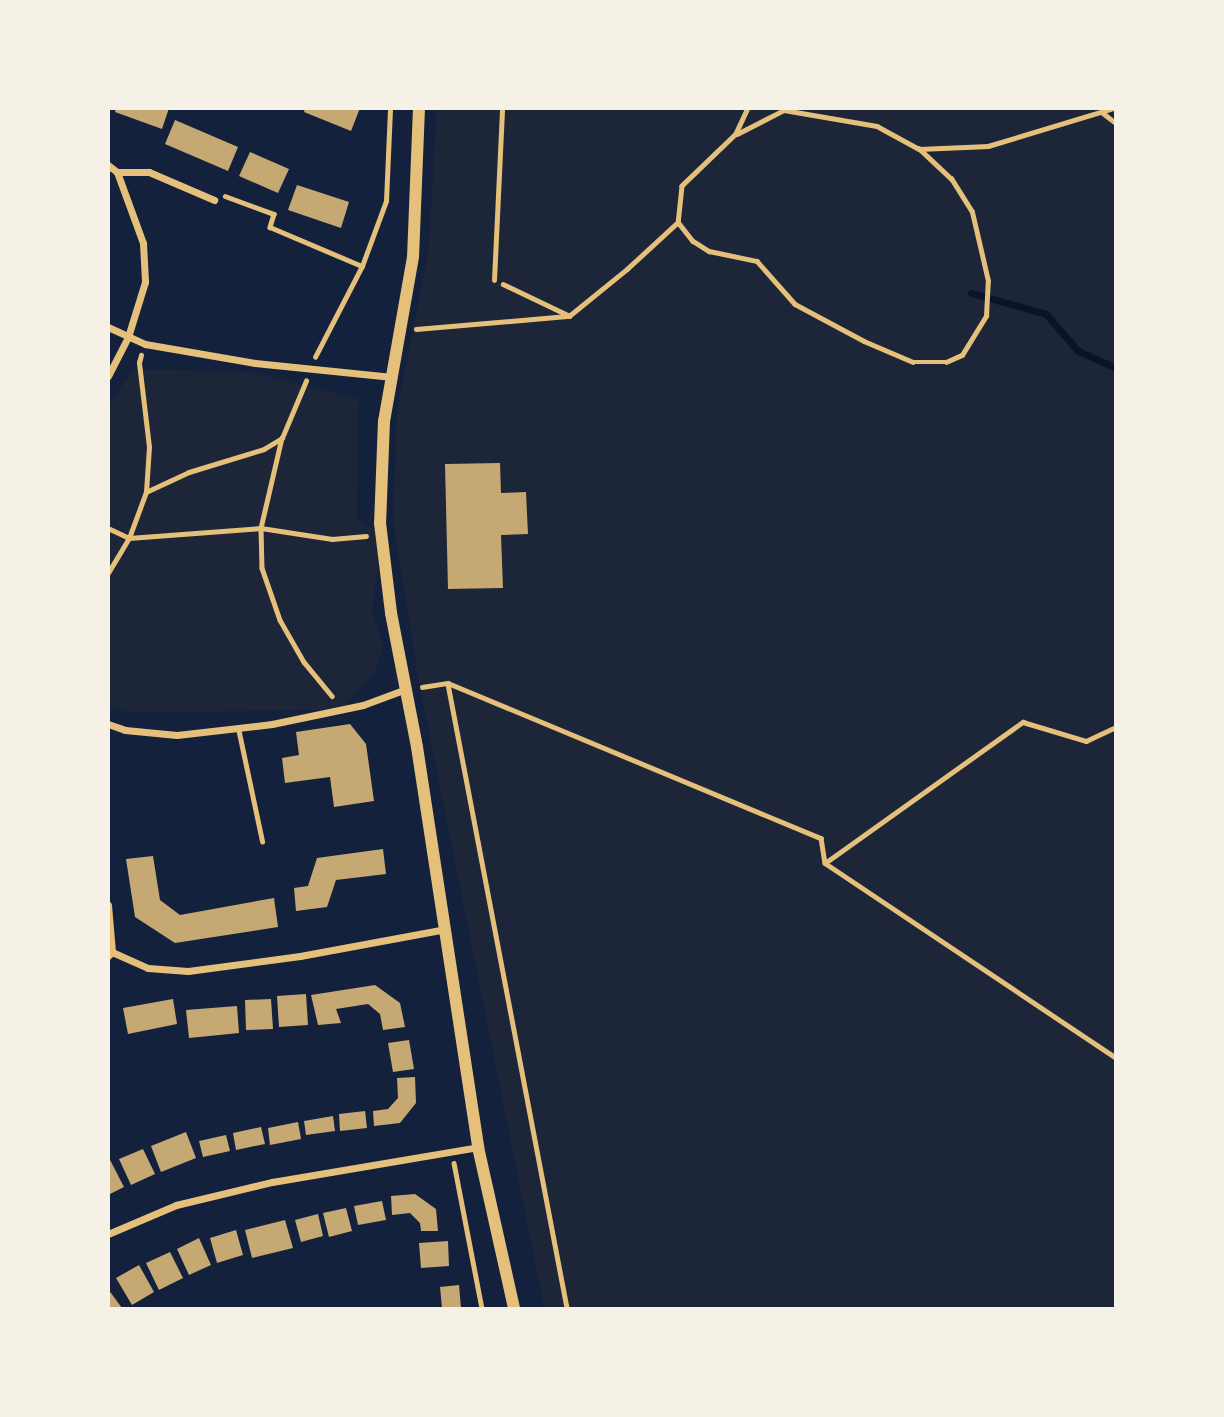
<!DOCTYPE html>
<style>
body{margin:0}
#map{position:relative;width:1224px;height:1417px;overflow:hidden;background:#14213d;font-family:"Varela Round",sans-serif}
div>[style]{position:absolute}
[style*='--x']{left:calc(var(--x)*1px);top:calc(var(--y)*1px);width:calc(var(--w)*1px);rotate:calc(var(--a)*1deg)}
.green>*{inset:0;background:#1d2539}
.stream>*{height:7px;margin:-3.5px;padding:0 3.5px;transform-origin:3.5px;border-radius:3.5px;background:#0b132b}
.building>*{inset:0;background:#c6a872}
.path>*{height:4.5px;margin:-2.25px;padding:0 2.25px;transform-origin:2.25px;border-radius:2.25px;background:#e5c07b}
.service>*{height:5px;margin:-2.5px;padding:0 2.5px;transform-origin:2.5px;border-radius:2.5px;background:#e5c07b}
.minor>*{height:7px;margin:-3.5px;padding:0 3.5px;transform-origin:3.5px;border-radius:3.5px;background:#e5c07b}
.tertiary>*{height:12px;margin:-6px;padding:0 6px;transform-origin:6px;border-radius:6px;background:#e5c07b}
span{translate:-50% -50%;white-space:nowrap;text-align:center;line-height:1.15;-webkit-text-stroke:5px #f6f1e7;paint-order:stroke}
.frame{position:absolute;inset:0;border:110px solid #f6f1e7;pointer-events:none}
</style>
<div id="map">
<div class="green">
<div style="clip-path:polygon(437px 109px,1115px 109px,1115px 1308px,544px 1308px,419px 683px,393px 520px,397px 410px,428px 255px)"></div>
<div style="clip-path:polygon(133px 369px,251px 372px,358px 399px,357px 520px,382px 534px,372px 611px,383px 647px,375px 672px,342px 709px,132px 713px,109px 706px,108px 407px)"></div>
</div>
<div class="stream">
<div style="--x:971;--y:293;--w:78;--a:15.6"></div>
<div style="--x:1046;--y:314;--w:49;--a:49.1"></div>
<div style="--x:1078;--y:351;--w:42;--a:24.1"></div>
</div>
<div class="building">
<div style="clip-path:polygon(116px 108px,169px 108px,162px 129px,115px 112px)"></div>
<div style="clip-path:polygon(305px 108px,360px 108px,351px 131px,304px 112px)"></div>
<div style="clip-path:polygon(175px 120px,238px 147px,228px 171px,165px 144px)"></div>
<div style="clip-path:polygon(250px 152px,289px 169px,278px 193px,239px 176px)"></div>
<div style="clip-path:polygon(297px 185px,349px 202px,341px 228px,288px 210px)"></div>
<div style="clip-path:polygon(500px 463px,501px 493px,526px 492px,528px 534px,501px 535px,503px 588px,448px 589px,445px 464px)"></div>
<div style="clip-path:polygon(350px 724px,366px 744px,374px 801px,334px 807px,330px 777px,285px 783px,282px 758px,299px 755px,296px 732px)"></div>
<div style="clip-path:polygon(383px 849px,386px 874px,336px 880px,327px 907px,296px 911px,294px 888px,308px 886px,317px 858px)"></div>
<div style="clip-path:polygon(153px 856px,160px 900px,180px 915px,274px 898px,278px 927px,175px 943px,135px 917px,126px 859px)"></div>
<div style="clip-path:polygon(375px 985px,400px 1003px,405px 1027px,383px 1030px,380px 1014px,368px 1004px,336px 1009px,341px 1023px,318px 1025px,311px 995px)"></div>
<div style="clip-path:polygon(306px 994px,308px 1025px,279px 1027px,277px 996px)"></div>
<div style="clip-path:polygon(173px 999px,177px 1024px,128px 1034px,123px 1008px)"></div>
<div style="clip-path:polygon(271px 999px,273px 1029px,246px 1030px,245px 1000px)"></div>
<div style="clip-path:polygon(237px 1006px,239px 1033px,189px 1038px,186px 1010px)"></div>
<div style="clip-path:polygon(409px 1040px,414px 1069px,393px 1072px,388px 1043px)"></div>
<div style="clip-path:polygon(415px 1077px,416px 1103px,400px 1123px,374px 1126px,373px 1111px,388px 1109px,398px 1098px,397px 1078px)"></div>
<div style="clip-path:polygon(365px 1111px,367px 1128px,340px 1131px,339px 1114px)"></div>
<div style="clip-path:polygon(333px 1116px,335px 1131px,306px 1135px,304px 1121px)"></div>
<div style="clip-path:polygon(298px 1122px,301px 1139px,270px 1145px,268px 1128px)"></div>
<div style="clip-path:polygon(261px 1127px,265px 1144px,236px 1150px,233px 1133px)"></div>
<div style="clip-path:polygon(186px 1132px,196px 1158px,161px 1172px,151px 1146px)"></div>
<div style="clip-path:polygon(226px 1135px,230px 1151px,203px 1157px,199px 1141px)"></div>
<div style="clip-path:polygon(143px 1149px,155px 1174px,131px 1185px,119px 1159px)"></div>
<div style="clip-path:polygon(108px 1156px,124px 1187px,108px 1195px)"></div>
<div style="clip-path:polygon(415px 1194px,436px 1209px,438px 1231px,421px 1231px,420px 1223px,410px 1213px,392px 1215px,391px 1196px)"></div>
<div style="clip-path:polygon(382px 1201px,386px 1220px,358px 1225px,354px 1206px)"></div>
<div style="clip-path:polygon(346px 1208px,352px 1231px,329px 1237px,323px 1213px)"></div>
<div style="clip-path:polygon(318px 1214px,323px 1236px,301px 1242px,295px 1220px)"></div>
<div style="clip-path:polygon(285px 1220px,293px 1248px,252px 1258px,245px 1230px)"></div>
<div style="clip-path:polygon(236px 1230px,243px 1255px,217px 1263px,210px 1238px)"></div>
<div style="clip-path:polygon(199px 1238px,211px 1265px,189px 1275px,177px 1249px)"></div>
<div style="clip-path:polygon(448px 1241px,449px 1266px,421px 1268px,419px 1243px)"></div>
<div style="clip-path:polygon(170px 1252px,183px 1278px,159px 1290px,146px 1263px)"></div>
<div style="clip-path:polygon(139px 1265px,154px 1292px,132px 1305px,116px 1278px)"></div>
<div style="clip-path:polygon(459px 1285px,461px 1308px,442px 1308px,440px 1287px)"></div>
<div style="clip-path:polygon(108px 1289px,122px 1308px,108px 1308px)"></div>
</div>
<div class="path">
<div style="--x:748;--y:108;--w:29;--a:115"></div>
<div style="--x:736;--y:134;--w:75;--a:136.1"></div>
<div style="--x:682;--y:186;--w:36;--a:96"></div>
<div style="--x:678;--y:222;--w:24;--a:52"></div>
<div style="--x:693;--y:241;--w:19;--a:32"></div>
<div style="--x:709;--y:251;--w:49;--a:11.8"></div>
<div style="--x:757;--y:261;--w:57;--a:48.5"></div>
<div style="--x:795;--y:304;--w:78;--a:28.2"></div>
<div style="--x:864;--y:341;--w:53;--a:23.2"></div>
<div style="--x:913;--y:362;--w:33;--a:0"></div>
<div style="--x:946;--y:362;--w:17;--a:-24"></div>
<div style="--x:962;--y:355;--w:46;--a:-58.4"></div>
<div style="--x:986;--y:316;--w:35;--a:-87"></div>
<div style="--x:988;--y:281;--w:71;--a:-103.1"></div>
<div style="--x:972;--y:212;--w:39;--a:-122"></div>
<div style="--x:951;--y:179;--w:44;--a:-136.8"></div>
<div style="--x:1103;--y:113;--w:16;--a:38"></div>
<div style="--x:737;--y:134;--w:53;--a:-27.1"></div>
<div style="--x:784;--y:110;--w:94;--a:9.8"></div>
<div style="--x:877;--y:126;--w:48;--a:28.7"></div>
<div style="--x:919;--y:149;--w:69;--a:-2.5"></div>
<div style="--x:988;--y:146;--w:132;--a:-16.8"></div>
<div style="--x:225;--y:196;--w:52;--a:20.2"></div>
<div style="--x:274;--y:214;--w:14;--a:107"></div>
<div style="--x:270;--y:227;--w:100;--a:23"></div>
<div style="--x:503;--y:284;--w:72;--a:25.5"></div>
<div style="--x:416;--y:329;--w:154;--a:-4.9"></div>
<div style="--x:569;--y:316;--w:75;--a:-39"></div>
<div style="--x:627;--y:269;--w:69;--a:-42.7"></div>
<div style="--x:315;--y:357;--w:102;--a:-62.7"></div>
<div style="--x:362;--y:266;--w:69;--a:-69.7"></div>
<div style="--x:386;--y:201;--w:93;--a:-87.5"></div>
<div style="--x:282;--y:438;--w:62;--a:-67.2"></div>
<div style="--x:146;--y:492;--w:47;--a:-24.9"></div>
<div style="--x:189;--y:472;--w:78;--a:-17"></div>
<div style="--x:264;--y:449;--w:21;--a:-31"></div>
<div style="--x:282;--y:438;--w:92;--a:103.1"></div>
<div style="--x:261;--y:528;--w:40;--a:88.6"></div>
<div style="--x:262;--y:568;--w:55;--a:70.9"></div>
<div style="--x:280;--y:620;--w:48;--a:60.3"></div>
<div style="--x:304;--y:662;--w:44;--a:50.5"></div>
<div style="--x:108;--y:528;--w:23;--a:25"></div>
<div style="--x:129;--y:538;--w:49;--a:-69.7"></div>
<div style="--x:146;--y:492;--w:45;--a:-86.2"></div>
<div style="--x:149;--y:447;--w:85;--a:-96.8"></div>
<div style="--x:139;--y:363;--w:8;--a:-76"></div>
<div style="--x:108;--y:573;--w:41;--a:-59"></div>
<div style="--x:129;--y:538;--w:132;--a:-4.3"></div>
<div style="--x:261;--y:528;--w:72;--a:8.8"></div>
<div style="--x:332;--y:539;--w:34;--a:-5"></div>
<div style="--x:448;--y:684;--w:635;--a:79.2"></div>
<div style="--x:422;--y:687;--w:26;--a:-9"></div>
<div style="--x:448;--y:683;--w:404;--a:22.6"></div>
<div style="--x:821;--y:838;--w:25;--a:81"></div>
<div style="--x:825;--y:863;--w:350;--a:33.8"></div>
<div style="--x:825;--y:863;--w:243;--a:-35.5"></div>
<div style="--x:1023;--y:722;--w:66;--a:16.8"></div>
<div style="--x:1086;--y:741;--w:33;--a:-25"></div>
<div style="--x:454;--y:1163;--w:148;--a:79.1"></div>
</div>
<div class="service">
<div style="--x:494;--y:280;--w:172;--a:-87.3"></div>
<div style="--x:238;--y:728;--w:116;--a:78"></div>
</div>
<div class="minor">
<div style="--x:108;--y:165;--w:11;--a:38"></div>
<div style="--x:117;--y:172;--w:76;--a:69.9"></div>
<div style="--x:143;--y:243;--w:39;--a:87"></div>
<div style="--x:145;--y:282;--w:58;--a:107.2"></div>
<div style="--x:128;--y:337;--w:44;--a:117.1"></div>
<div style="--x:117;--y:172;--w:32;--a:0"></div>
<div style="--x:149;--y:172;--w:71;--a:23.3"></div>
<div style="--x:108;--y:327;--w:41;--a:24.7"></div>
<div style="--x:145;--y:344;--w:112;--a:9.8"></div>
<div style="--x:255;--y:363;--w:138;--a:5.8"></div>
<div style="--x:108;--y:724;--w:18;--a:19"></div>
<div style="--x:125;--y:730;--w:52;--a:5.5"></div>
<div style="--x:177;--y:735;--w:96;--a:-6.6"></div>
<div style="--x:272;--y:724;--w:93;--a:-11.8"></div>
<div style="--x:363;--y:705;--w:46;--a:-20.4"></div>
<div style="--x:108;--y:905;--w:47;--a:85.1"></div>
<div style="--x:108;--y:956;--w:6;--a:-45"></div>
<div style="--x:112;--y:952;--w:39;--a:24"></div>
<div style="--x:148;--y:968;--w:40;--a:4.3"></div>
<div style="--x:188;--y:971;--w:113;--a:-7.6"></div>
<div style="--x:300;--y:956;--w:147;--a:-10.5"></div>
<div style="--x:108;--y:1234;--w:74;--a:-23.1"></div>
<div style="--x:176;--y:1205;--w:99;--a:-13.5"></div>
<div style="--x:272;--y:1182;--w:209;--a:-9.6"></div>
</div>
<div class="tertiary">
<div style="--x:419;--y:108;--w:149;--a:92.3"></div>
<div style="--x:413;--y:257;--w:167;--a:100"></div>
<div style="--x:384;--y:421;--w:102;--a:92.2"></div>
<div style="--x:380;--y:523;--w:91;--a:83"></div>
<div style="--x:391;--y:613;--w:136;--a:79"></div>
<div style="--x:417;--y:747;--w:405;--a:81.3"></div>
<div style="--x:478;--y:1147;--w:165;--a:77.4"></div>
</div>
<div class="frame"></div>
</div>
